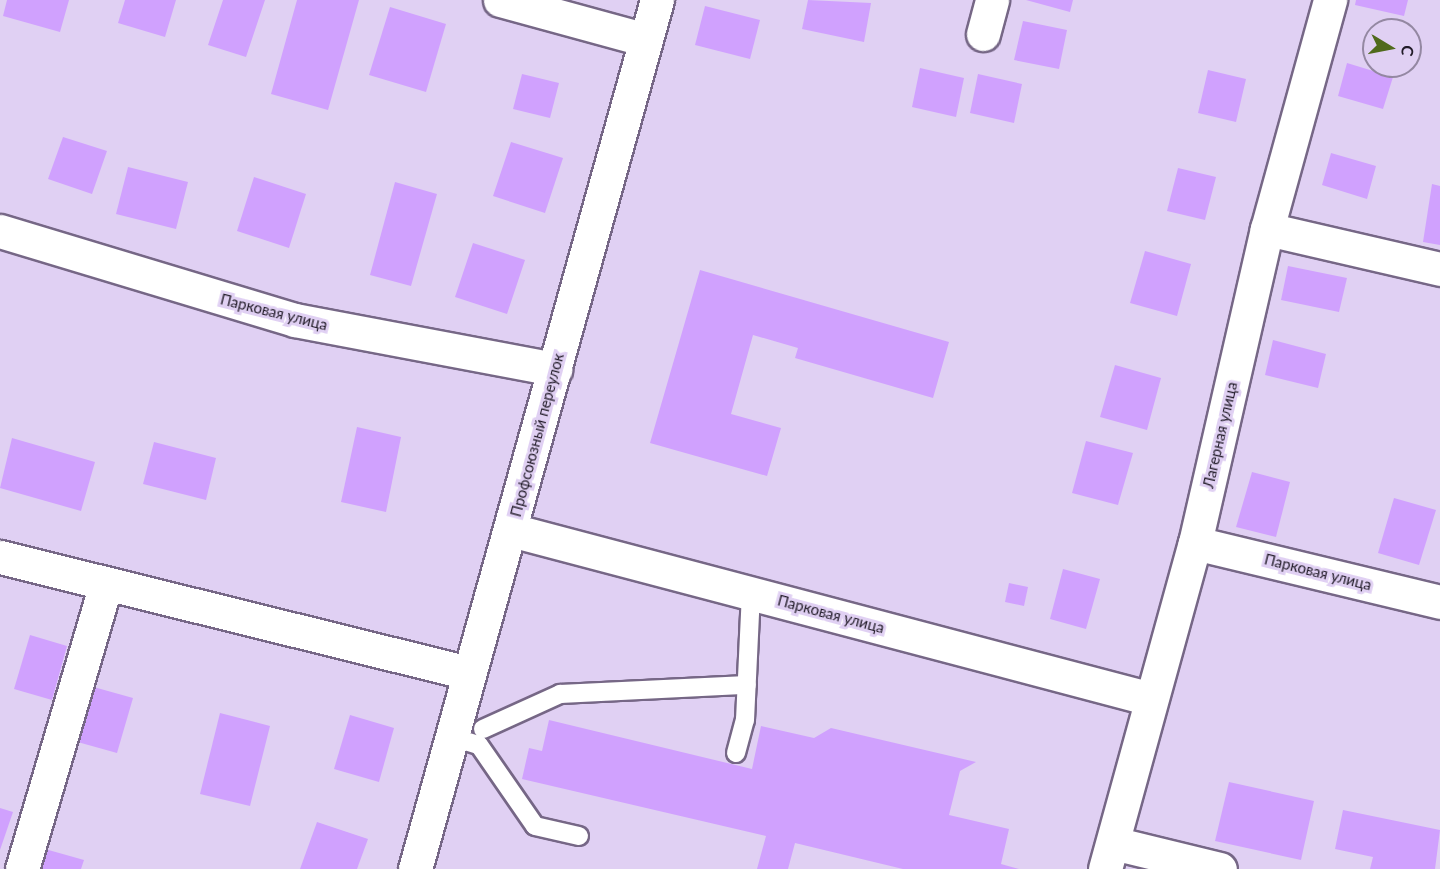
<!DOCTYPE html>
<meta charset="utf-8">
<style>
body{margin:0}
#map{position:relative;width:1440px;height:869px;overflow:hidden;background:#e0d0f3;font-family:Lato,sans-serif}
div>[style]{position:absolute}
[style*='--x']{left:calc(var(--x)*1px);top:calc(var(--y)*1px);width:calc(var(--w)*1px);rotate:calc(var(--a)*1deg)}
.building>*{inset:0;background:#d0a1fe}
.roads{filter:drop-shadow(2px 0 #766786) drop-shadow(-2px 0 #766786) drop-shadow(0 2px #766786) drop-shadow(0 -2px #766786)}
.lane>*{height:18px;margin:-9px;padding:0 9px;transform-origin:9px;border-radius:9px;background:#fff}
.street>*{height:33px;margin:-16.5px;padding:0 16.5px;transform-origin:16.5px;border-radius:16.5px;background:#fff}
span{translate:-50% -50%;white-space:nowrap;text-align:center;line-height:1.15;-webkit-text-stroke:6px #e0d0f3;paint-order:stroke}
.street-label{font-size:15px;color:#211b28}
.north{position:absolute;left:1362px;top:18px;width:60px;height:60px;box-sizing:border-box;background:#e0d0f3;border:2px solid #9488a2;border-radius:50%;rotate:100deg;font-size:16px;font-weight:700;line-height:24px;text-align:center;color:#211b28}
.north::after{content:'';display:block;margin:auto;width:21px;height:27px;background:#506a1c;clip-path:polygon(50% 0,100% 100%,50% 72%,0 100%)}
</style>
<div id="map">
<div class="building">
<div style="clip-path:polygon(7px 0,69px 0,60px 32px,3px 16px)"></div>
<div style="clip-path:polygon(125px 0,176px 0,165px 37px,118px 23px)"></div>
<div style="clip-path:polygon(223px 0,265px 0,246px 57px,208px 45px)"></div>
<div style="clip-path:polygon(297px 0,359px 0,328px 110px,271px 94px)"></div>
<div style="clip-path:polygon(808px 0,871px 3px,864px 42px,802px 29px)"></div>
<div style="clip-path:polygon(1026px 0,1073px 0,1070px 12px)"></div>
<div style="clip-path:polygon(1356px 0,1408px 0,1404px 16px,1355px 5px)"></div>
<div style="clip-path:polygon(705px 6px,760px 20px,750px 59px,695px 45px)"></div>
<div style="clip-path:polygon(390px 7px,446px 24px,426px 92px,369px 75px)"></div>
<div style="clip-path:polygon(1023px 21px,1067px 30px,1059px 69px,1014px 60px)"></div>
<div style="clip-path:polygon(1347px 63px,1393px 77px,1383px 109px,1338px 96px)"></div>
<div style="clip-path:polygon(920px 68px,964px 78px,956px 117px,912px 107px)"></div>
<div style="clip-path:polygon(1208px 70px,1246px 79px,1236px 122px,1198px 113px)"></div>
<div style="clip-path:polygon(522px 74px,559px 83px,550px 118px,513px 109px)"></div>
<div style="clip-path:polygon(978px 74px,1022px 84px,1014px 123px,970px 113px)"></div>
<div style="clip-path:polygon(63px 137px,107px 151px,92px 194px,48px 179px)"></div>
<div style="clip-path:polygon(511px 142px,563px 158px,545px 213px,493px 196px)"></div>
<div style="clip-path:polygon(1331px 153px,1376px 166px,1367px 199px,1322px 185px)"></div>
<div style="clip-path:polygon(128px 167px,188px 182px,176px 229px,116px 214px)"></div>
<div style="clip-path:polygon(1178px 168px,1216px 177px,1205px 220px,1167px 211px)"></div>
<div style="clip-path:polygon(254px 177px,306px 194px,289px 248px,237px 231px)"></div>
<div style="clip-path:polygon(395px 182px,437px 194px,411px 286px,370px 275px)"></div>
<div style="clip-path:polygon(1432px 184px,1440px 186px,1440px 245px,1423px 242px)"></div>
<div style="clip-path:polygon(473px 243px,525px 260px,507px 314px,455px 297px)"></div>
<div style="clip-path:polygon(1145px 251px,1191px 264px,1177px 316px,1130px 303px)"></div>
<div style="clip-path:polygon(1288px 266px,1347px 278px,1339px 312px,1281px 300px)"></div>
<div style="clip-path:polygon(700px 270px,949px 342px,933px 398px,795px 358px,798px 348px,753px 335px,731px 414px,781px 428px,767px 476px,650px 443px)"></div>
<div style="clip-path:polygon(1273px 340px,1326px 354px,1318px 388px,1265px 375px)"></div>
<div style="clip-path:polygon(1115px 365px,1161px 378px,1147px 430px,1100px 417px)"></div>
<div style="clip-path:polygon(357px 427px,401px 437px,386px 512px,341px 502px)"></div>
<div style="clip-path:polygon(12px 438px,95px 462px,81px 511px,0 488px)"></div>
<div style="clip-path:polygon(1086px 441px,1133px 453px,1118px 505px,1072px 493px)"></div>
<div style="clip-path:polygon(154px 442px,216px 458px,206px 500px,143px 484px)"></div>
<div style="clip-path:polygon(1252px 472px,1290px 482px,1276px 537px,1236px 527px)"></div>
<div style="clip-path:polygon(1394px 498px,1436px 510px,1419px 565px,1378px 553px)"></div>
<div style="clip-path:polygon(1063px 569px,1100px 579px,1086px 629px,1050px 619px)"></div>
<div style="clip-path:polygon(1009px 583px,1028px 587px,1024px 606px,1005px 602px)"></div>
<div style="clip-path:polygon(30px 635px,67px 646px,52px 700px,14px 689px)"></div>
<div style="clip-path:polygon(90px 686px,133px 698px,117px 753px,74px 741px)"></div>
<div style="clip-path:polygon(220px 713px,270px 726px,250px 806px,200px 794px)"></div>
<div style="clip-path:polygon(350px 715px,394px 728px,379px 782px,334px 769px)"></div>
<div style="clip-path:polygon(549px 720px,752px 769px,761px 726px,814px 738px,831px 728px,976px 762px,960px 771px,949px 815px,1009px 829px,1001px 864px,1019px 869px,903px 869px,795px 843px,788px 869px,757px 869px,766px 836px,522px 779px,529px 748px,542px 751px)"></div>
<div style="clip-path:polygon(1229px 782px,1314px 801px,1301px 860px,1215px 841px)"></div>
<div style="clip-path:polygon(0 808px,13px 812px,0 850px)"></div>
<div style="clip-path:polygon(1343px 810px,1440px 830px,1435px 869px,1370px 869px,1373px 857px,1335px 849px)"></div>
<div style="clip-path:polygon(317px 822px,368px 839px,357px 869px,300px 869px)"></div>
<div style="clip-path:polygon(45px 849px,84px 860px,81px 869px,40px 869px)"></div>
</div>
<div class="roads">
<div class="lane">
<div style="--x:483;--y:729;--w:85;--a:-24.4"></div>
<div style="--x:560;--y:694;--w:187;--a:-2.8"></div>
<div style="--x:452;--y:737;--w:28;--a:17"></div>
<div style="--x:479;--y:745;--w:98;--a:55.3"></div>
<div style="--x:535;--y:826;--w:45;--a:12.8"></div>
<div style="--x:736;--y:753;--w:34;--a:-75"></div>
<div style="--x:745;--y:720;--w:127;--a:-87.3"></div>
</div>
<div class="street">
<div style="--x:500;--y:0;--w:151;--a:15.3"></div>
<div style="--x:983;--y:34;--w:35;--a:-75"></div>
<div style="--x:1267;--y:229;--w:178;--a:13"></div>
<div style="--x:0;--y:231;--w:308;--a:16.8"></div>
<div style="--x:295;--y:320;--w:265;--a:10.7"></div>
<div style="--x:511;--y:530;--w:662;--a:14.79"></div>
<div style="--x:1195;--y:543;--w:252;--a:13.5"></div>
<div style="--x:0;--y:557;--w:483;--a:13.9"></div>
<div style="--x:1113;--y:843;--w:110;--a:13.7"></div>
<div style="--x:22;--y:869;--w:297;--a:-73.6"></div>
<div style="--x:415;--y:869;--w:902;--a:-74.44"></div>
<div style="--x:1105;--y:869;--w:338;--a:-74.6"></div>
<div style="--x:1195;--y:543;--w:322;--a:-77.1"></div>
<div style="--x:1267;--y:229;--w:238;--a:-74.6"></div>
</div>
</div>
<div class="street-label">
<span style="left:274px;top:312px;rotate:14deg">Парковая улица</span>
<span style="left:537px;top:435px;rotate:-75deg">Профсоюзный переулок</span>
<span style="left:1220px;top:435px;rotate:-77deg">Лагерная улица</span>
<span style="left:1318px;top:572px;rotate:14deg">Парковая улица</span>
<span style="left:831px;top:614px;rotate:15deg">Парковая улица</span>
</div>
<div class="north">С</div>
</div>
